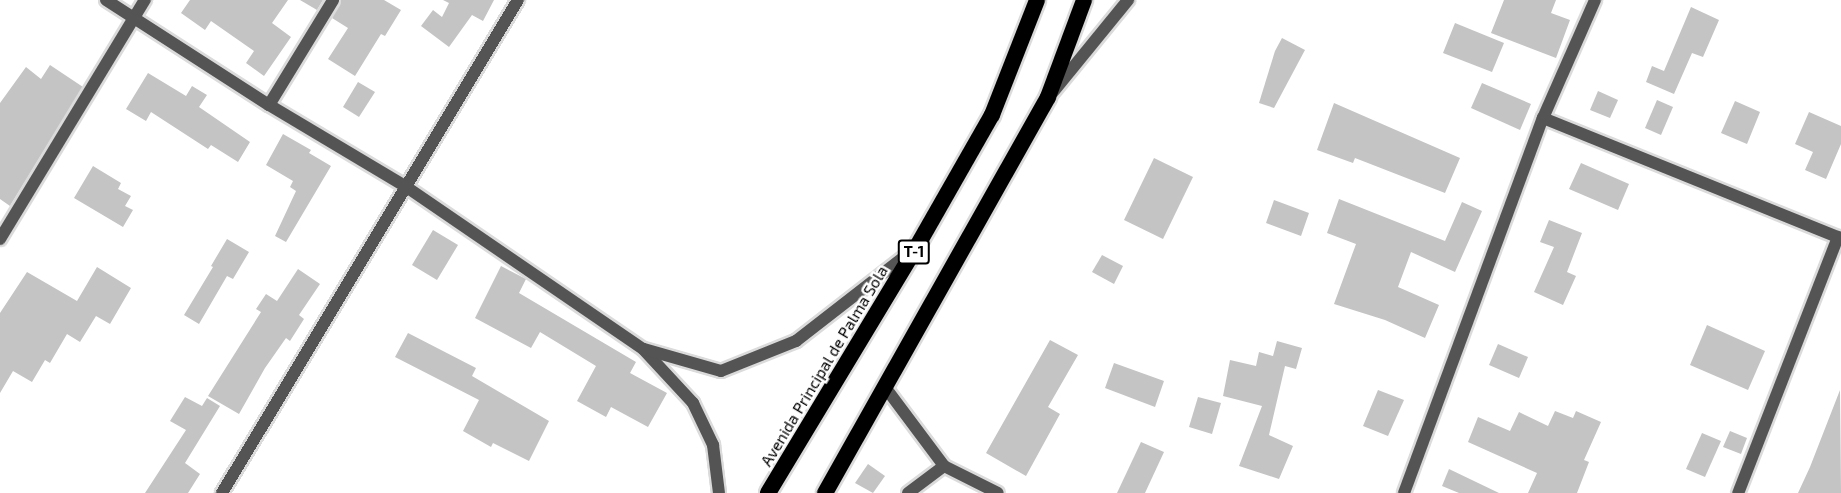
<!DOCTYPE html>
<style>
body{margin:0}
#map{position:relative;width:1841px;height:493px;overflow:hidden;background:#fff;font-family:"Exo 2",sans-serif}
div>[style]{position:absolute}
[style*='--x']{left:calc(var(--x)*1px);top:calc(var(--y)*1px);width:calc(var(--w)*1px);rotate:calc(var(--a)*1deg)}
.building>*{inset:0;background:#c4c4c4}
.roads{filter:drop-shadow(2px 0 #dbdbdb) drop-shadow(-2px 0 #dbdbdb) drop-shadow(0 2px #dbdbdb) drop-shadow(0 -2px #dbdbdb)}
.service>*{height:12px;margin:-6px;padding:0 6px;transform-origin:6px;border-radius:6px;background:#545454}
.minor>*{height:12px;margin:-6px;padding:0 6px;transform-origin:6px;border-radius:6px;background:#545454}
.trunk>*{height:16px;margin:-8px;padding:0 8px;transform-origin:8px;border-radius:8px;background:#000}
span{translate:-50% -50%;white-space:nowrap;text-align:center;line-height:1.15;-webkit-text-stroke:5px #fff;paint-order:stroke}
.shield-label span{padding:2px 4px;background:#fff;border:2px solid;border-radius:4px;-webkit-text-stroke-width:0}
.shield-label{font-size:15px;color:#000;font-weight:700}
.street-label{font-size:16px;color:#000}
</style>
<div id="map">
<div class="building">
<div style="clip-path:polygon(190px 0,288px 0,272px 23px,291px 37px,264px 76px,246px 63px,254px 51px,211px 21px,205px 30px,181px 13px)"></div>
<div style="clip-path:polygon(300px 0,323px 0,317px 10px)"></div>
<div style="clip-path:polygon(341px 0,384px 0,401px 10px,385px 36px,381px 34px,355px 76px,328px 59px,348px 28px,332px 18px)"></div>
<div style="clip-path:polygon(443px 0,494px 0,483px 21px,472px 15px,449px 47px,421px 26px,433px 10px,442px 17px,449px 3px)"></div>
<div style="clip-path:polygon(1504px 0,1556px 0,1551px 13px,1570px 20px,1556px 58px,1491px 33px)"></div>
<div style="clip-path:polygon(1691px 7px,1719px 20px,1703px 57px,1692px 53px,1674px 94px,1646px 82px,1652px 66px,1664px 71px)"></div>
<div style="clip-path:polygon(1455px 23px,1504px 43px,1492px 72px,1443px 53px)"></div>
<div style="clip-path:polygon(1282px 38px,1305px 50px,1274px 108px,1259px 103px,1275px 51px)"></div>
<div style="clip-path:polygon(50px 65px,83px 87px,10px 206px,0 199px,0 103px,26px 67px,41px 79px)"></div>
<div style="clip-path:polygon(148px 73px,186px 96px,192px 86px,207px 95px,199px 107px,250px 142px,238px 162px,211px 145px,208px 149px,151px 112px,146px 121px,126px 109px)"></div>
<div style="clip-path:polygon(358px 82px,375px 92px,359px 117px,343px 107px)"></div>
<div style="clip-path:polygon(1482px 83px,1531px 104px,1520px 130px,1471px 108px)"></div>
<div style="clip-path:polygon(1598px 91px,1618px 100px,1610px 118px,1590px 110px)"></div>
<div style="clip-path:polygon(1657px 100px,1673px 107px,1661px 135px,1645px 128px)"></div>
<div style="clip-path:polygon(1735px 101px,1760px 112px,1747px 144px,1721px 133px)"></div>
<div style="clip-path:polygon(1334px 103px,1460px 158px,1445px 193px,1355px 158px,1353px 163px,1317px 150px)"></div>
<div style="clip-path:polygon(1809px 112px,1841px 126px,1841px 144px,1826px 179px,1805px 170px,1813px 152px,1795px 144px)"></div>
<div style="clip-path:polygon(283px 134px,311px 150px,309px 153px,331px 166px,286px 242px,275px 236px,296px 191px,290px 187px,293px 181px,266px 165px)"></div>
<div style="clip-path:polygon(1154px 158px,1193px 177px,1163px 239px,1124px 220px)"></div>
<div style="clip-path:polygon(1581px 163px,1629px 184px,1618px 210px,1569px 189px)"></div>
<div style="clip-path:polygon(93px 166px,121px 183px,118px 189px,131px 196px,125px 206px,133px 210px,123px 227px,74px 198px)"></div>
<div style="clip-path:polygon(1339px 199px,1445px 241px,1462px 202px,1482px 211px,1455px 272px,1411px 252px,1398px 287px,1439px 305px,1425px 338px,1385px 320px,1334px 304px,1356px 244px,1327px 233px)"></div>
<div style="clip-path:polygon(1274px 200px,1309px 213px,1301px 236px,1266px 223px)"></div>
<div style="clip-path:polygon(1549px 220px,1582px 233px,1567px 272px,1576px 276px,1563px 305px,1534px 292px,1554px 247px,1540px 242px)"></div>
<div style="clip-path:polygon(433px 230px,458px 245px,437px 280px,412px 265px)"></div>
<div style="clip-path:polygon(227px 239px,249px 252px,233px 279px,227px 276px,199px 324px,184px 315px,213px 267px,211px 266px)"></div>
<div style="clip-path:polygon(1102px 255px,1123px 266px,1114px 284px,1092px 272px)"></div>
<div style="clip-path:polygon(501px 266px,526px 279px,519px 293px,636px 362px,630px 373px,667px 393px,648px 427px,611px 407px,606px 417px,577px 401px,596px 366px,540px 332px,531px 348px,475px 318px)"></div>
<div style="clip-path:polygon(97px 267px,131px 288px,110px 324px,96px 316px,80px 342px,67px 334px,50px 363px,45px 360px,32px 382px,13px 371px,0 393px,0 313px,27px 272px,77px 301px)"></div>
<div style="clip-path:polygon(298px 269px,320px 284px,299px 315px,304px 319px,290px 341px,286px 338px,265px 368px,239px 414px,208px 396px,261px 312px,256px 309px,266px 294px,277px 301px)"></div>
<div style="clip-path:polygon(1707px 325px,1765px 351px,1748px 390px,1690px 365px)"></div>
<div style="clip-path:polygon(408px 333px,476px 368px,472px 376px,549px 421px,529px 461px,493px 443px,491px 447px,463px 431px,479px 400px,395px 357px)"></div>
<div style="clip-path:polygon(1050px 340px,1078px 355px,1048px 407px,1060px 414px,1026px 476px,986px 453px)"></div>
<div style="clip-path:polygon(1277px 341px,1302px 348px,1296px 369px,1285px 366px,1269px 435px,1293px 446px,1279px 479px,1239px 466px,1262px 406px,1223px 396px,1230px 360px,1256px 366px,1259px 352px,1273px 356px)"></div>
<div style="clip-path:polygon(1498px 344px,1528px 357px,1519px 378px,1489px 365px)"></div>
<div style="clip-path:polygon(1114px 363px,1164px 381px,1155px 407px,1105px 388px)"></div>
<div style="clip-path:polygon(1378px 390px,1404px 400px,1388px 436px,1363px 426px)"></div>
<div style="clip-path:polygon(1840px 390px,1841px 493px,1798px 493px,1810px 467px)"></div>
<div style="clip-path:polygon(185px 397px,202px 406px,207px 398px,220px 406px,185px 463px,200px 474px,188px 493px,145px 493px,186px 430px,170px 421px)"></div>
<div style="clip-path:polygon(1198px 397px,1221px 403px,1212px 434px,1189px 427px)"></div>
<div style="clip-path:polygon(1555px 411px,1573px 418px,1576px 411px,1601px 422px,1584px 460px,1589px 462px,1577px 493px,1528px 493px,1537px 473px,1468px 442px,1478px 417px,1510px 431px,1519px 412px,1548px 426px)"></div>
<div style="clip-path:polygon(1730px 431px,1747px 438px,1741px 454px,1723px 447px)"></div>
<div style="clip-path:polygon(1702px 433px,1721px 441px,1705px 477px,1686px 469px)"></div>
<div style="clip-path:polygon(1141px 442px,1164px 452px,1145px 493px,1117px 493px)"></div>
<div style="clip-path:polygon(868px 464px,885px 476px,873px 493px,855px 483px)"></div>
<div style="clip-path:polygon(1449px 469px,1499px 493px,1459px 493px,1442px 486px)"></div>
</div>
<div class="roads">
<div class="service">
<div style="--x:269;--y:105;--w:123;--a:-58.6"></div>
<div style="--x:908;--y:493;--w:45;--a:-36.9"></div>
</div>
<div class="minor">
<div style="--x:106;--y:0;--w:194;--a:32.8"></div>
<div style="--x:269;--y:105;--w:158;--a:30.8"></div>
<div style="--x:405;--y:186;--w:288;--a:34.4"></div>
<div style="--x:643;--y:349;--w:74;--a:47.2"></div>
<div style="--x:693;--y:403;--w:47;--a:64.5"></div>
<div style="--x:713;--y:445;--w:48;--a:82.9"></div>
<div style="--x:1053;--y:92;--w:119;--a:-50.8"></div>
<div style="--x:1543;--y:118;--w:318;--a:22"></div>
<div style="--x:1838;--y:237;--w:275;--a:111.3"></div>
<div style="--x:0;--y:239;--w:280;--a:-58.8"></div>
<div style="--x:644;--y:349;--w:80;--a:15.9"></div>
<div style="--x:721;--y:371;--w:81;--a:-21.8"></div>
<div style="--x:796;--y:341;--w:143;--a:-37.9"></div>
<div style="--x:885;--y:387;--w:99;--a:53.2"></div>
<div style="--x:944;--y:466;--w:60;--a:26.6"></div>
<div style="--x:222;--y:493;--w:575;--a:-59.02"></div>
<div style="--x:1404;--y:493;--w:400;--a:-69.7"></div>
<div style="--x:1543;--y:118;--w:129;--a:-66.2"></div>
</div>
<div class="trunk">
<div style="--x:768;--y:493;--w:286;--a:-58.9"></div>
<div style="--x:916;--y:248;--w:153;--a:-60.3"></div>
<div style="--x:992;--y:115;--w:123;--a:-68.6"></div>
<div style="--x:825;--y:493;--w:454;--a:-60.6"></div>
<div style="--x:1048;--y:97;--w:103;--a:-69.6"></div>
</div>
</div>
<div class="shield-label">
<span style="left:914px;top:252px">T-1</span>
</div>
<div class="street-label">
<span style="left:824px;top:366px;rotate:-59deg">Avenida Principal de Palma Sola</span>
</div>
</div>
